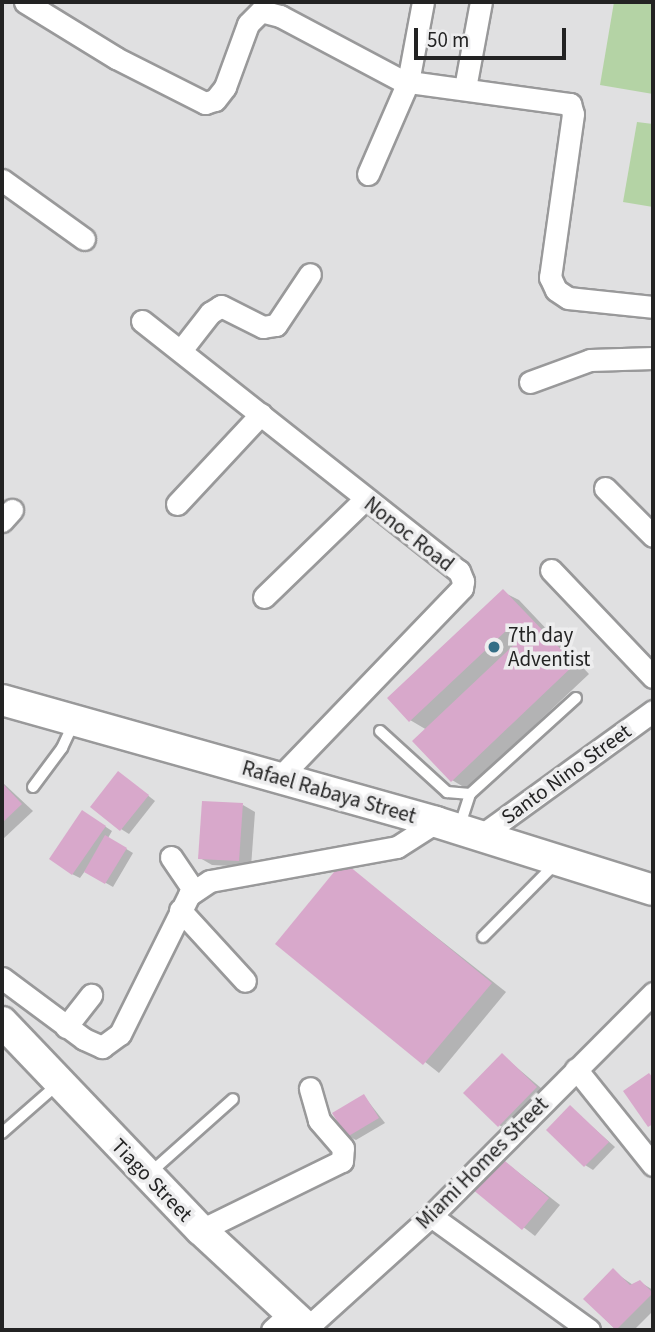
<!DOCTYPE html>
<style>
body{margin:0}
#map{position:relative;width:655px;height:1332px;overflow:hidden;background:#e0e0e1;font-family:"Source Sans 3",sans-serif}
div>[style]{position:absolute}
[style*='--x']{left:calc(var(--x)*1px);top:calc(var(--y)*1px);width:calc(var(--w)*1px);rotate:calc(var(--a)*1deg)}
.green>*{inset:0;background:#b4d3a5}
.shadow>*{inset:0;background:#0003}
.building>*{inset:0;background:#d8a8cb}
.roads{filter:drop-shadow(2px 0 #99999a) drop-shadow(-2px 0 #99999a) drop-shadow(0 2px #99999a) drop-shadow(0 -2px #99999a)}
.lane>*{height:10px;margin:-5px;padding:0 5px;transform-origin:5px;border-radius:5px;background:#fff}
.street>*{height:21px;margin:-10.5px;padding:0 10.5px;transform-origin:10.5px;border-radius:10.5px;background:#fff}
.secondary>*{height:30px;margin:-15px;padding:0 15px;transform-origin:15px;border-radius:15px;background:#fff}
.dots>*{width:19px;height:19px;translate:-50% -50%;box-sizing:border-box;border:4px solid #ededee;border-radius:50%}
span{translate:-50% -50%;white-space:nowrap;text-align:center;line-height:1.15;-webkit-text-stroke:7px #ededee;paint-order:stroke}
.street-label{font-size:21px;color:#232323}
.poi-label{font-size:21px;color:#232323}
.left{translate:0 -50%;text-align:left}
.frame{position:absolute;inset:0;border:4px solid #232323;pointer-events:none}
.scale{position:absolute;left:414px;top:28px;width:152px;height:32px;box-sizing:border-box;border:4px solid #232323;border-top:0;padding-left:9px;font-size:21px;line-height:24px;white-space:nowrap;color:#232323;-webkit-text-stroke:5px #ededee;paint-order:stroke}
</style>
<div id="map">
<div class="green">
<div style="clip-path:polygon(614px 2px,653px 2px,653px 94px,600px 85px)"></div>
<div style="clip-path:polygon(637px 122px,653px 124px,653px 207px,623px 202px)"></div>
</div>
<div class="shadow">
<div style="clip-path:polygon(503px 592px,519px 600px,589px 674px,467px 789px,452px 780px,427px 730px,410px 720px)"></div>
<div style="clip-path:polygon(126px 778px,155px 801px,129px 834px,121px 829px)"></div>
<div style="clip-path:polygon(2px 782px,33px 811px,2px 840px)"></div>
<div style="clip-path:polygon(243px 805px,255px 812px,251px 867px,212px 865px,200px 858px)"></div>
<div style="clip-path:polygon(91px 817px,112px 831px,108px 838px,133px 853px,113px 887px,85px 871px,80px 878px,72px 874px)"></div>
<div style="clip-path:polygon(344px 864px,506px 992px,439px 1073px,277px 944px)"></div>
<div style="clip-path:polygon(502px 1055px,548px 1094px,511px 1132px,499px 1125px)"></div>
<div style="clip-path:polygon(364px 1096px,385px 1123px,356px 1140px,348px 1136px)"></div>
<div style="clip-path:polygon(570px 1107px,615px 1147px,593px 1170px,585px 1165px)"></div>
<div style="clip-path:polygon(500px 1158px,560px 1205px,535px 1236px,474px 1189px)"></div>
<div style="clip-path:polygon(613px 1271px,633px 1285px,640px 1282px,653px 1290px,653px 1311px,634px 1330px,616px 1330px,585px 1299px)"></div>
</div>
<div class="building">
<div style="clip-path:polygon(503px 589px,575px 664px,451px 782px,412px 741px,519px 640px,508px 629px,409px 722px,387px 698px)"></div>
<div style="clip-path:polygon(118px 771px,149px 795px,120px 831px,90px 807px)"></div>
<div style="clip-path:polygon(2px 783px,22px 804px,2px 823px)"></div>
<div style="clip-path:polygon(202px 801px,243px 803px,239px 861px,198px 859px)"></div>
<div style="clip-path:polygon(82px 810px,106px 826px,72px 875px,49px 859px)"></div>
<div style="clip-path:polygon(105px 835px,127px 848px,105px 884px,84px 872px)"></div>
<div style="clip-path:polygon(343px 861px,492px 983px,423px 1065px,275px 944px)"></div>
<div style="clip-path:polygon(502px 1053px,537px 1087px,498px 1127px,463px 1093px)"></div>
<div style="clip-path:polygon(649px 1073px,653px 1078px,653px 1124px,648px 1127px,623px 1091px)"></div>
<div style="clip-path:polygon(364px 1094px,379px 1118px,347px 1137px,332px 1113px)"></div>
<div style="clip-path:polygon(570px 1105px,609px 1142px,584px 1167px,546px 1130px)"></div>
<div style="clip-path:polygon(499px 1156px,549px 1198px,522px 1230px,472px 1189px)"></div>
<div style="clip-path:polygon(613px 1268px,630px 1285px,640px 1280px,653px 1293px,616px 1330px,583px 1299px)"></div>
</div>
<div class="roads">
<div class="lane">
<div style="--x:380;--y:731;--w:91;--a:42.3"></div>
<div style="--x:447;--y:792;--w:23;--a:5"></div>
<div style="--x:470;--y:794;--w:143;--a:-42.2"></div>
<div style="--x:33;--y:787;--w:49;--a:-53.4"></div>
<div style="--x:62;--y:748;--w:26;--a:-65"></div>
<div style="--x:459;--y:828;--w:36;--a:-72"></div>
<div style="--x:483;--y:937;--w:104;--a:-45.4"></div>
<div style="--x:2;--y:1133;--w:74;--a:-41.2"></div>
<div style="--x:150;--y:1173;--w:111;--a:-41.7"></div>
</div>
<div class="street">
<div style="--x:25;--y:2;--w:107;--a:31.6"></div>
<div style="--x:116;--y:58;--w:100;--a:26.8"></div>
<div style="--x:205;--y:103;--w:10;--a:-17"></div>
<div style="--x:215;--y:100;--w:16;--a:-52"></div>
<div style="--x:225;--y:87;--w:67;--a:-69.9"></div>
<div style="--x:248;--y:24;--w:18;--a:-45"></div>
<div style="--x:261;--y:11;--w:20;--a:15"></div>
<div style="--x:280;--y:16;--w:138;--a:28"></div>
<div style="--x:402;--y:81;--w:170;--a:7.8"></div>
<div style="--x:570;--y:104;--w:10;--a:73"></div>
<div style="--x:573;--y:114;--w:165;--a:98"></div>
<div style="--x:550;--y:277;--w:14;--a:65"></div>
<div style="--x:556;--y:290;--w:14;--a:34"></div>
<div style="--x:568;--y:298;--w:85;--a:6"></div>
<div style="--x:465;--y:88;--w:87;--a:-79.5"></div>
<div style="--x:368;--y:174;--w:100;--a:-66.5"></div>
<div style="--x:408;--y:82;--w:81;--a:-79.4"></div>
<div style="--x:2;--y:180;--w:101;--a:35.7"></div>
<div style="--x:142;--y:321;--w:404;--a:38.3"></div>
<div style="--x:459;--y:571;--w:11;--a:68"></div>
<div style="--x:463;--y:581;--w:7;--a:98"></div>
<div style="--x:462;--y:588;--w:264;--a:133.9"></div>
<div style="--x:182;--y:349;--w:46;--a:-52.1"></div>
<div style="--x:210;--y:313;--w:13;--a:-32"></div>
<div style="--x:221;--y:306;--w:47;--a:26.6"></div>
<div style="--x:263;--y:327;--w:13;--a:-9"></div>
<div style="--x:276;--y:325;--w:61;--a:-56.3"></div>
<div style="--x:530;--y:382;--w:64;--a:-20.1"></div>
<div style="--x:590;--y:360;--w:63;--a:-1.8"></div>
<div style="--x:605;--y:488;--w:68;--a:45"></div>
<div style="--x:177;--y:504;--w:123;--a:-47"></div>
<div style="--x:2;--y:521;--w:15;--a:-48"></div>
<div style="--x:551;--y:570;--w:148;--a:46.4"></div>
<div style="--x:264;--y:597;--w:141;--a:-44.1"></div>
<div style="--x:479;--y:837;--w:215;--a:-35.9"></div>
<div style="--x:171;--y:857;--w:41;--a:55.9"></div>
<div style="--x:180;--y:910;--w:96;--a:47.5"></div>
<div style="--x:2;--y:978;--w:102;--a:36.6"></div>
<div style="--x:84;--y:1039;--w:20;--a:24"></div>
<div style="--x:102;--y:1047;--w:22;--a:-36"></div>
<div style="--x:120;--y:1034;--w:155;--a:-63.6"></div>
<div style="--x:189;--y:895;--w:25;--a:-34"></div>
<div style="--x:210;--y:881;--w:190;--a:-10.3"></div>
<div style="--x:397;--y:847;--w:46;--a:-32.7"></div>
<div style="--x:66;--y:1027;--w:41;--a:-52"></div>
<div style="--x:576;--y:1069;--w:123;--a:51.3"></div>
<div style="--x:431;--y:1216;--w:195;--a:35.8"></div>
<div style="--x:201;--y:1230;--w:157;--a:-26.1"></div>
<div style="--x:342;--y:1161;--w:13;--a:-86"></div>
<div style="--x:343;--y:1148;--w:37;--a:-131"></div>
<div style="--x:319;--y:1120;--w:33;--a:-106"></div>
<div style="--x:307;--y:1328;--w:167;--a:-42.1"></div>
<div style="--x:431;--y:1216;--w:315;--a:-45.1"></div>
<div style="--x:272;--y:1330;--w:25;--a:-42"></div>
</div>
<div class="secondary">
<div style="--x:2;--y:700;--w:451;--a:15.7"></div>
<div style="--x:436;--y:822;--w:227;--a:17.4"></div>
<div style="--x:2;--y:1022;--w:288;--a:46.3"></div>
<div style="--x:201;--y:1230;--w:147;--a:42.8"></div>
</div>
</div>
<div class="dots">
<div style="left:494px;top:647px;background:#336e86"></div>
</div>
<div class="street-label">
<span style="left:409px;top:534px;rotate:38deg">Nonoc Road</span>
<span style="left:566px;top:774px;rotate:-36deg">Santo Nino Street</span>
<span style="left:329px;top:792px;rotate:16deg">Rafael Rabaya Street</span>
<span style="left:482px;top:1163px;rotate:-45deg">Miami Homes Street</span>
<span style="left:152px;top:1180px;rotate:46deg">Tiago Street</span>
</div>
<div class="poi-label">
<span class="left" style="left:508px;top:647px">7th day<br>Adventist</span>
</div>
<div class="frame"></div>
<div class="scale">50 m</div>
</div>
